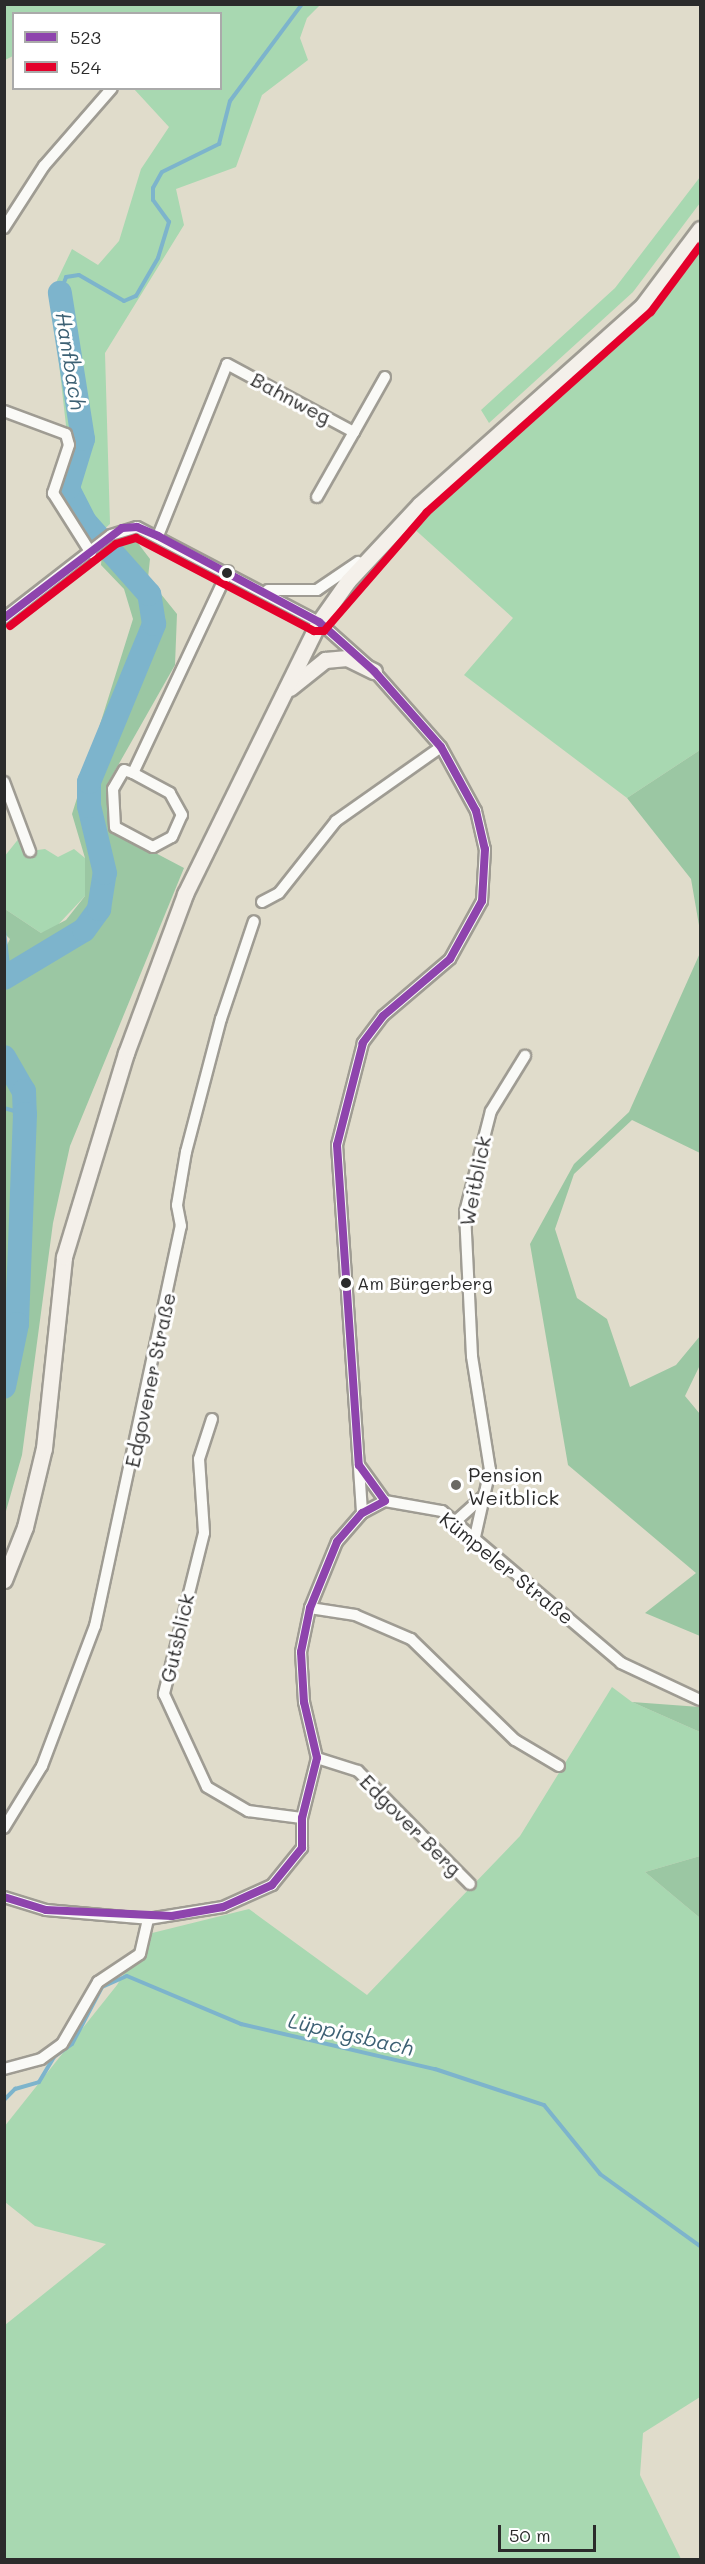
<!DOCTYPE html>
<meta charset="utf-8">
<style>
body{margin:0}
#map{position:relative;width:705px;height:2564px;overflow:hidden;background:#e0dccb;font-family:Mali,sans-serif}
div>[style]{position:absolute}
[style*='--x']{left:calc(var(--x)*1px);top:calc(var(--y)*1px);width:calc(var(--w)*1px);rotate:calc(var(--a)*1deg)}
.green>*{inset:0;background:#a8d8b1}
.forest>*{inset:0;background:#9bc7a3}
.stream>*{height:4px;margin:-2px;padding:0 2px;transform-origin:2px;border-radius:2px;background:#7db4cc}
.river>*{height:24px;margin:-12px;padding:0 12px;transform-origin:12px;border-radius:12px;background:#7db4cc}
.roads{filter:drop-shadow(2px 0 #9f9c93) drop-shadow(-2px 0 #9f9c93) drop-shadow(0 2px #9f9c93) drop-shadow(0 -2px #9f9c93)}
.street>*{height:10px;margin:-5px;padding:0 5px;transform-origin:5px;border-radius:5px;background:#fafaf7}
.secondary>*{height:15px;margin:-7.5px;padding:0 7.5px;transform-origin:7.5px;border-radius:7.5px;background:#f4f0ea}
.bus-1>*{height:8px;margin:-4px;padding:0 4px;transform-origin:4px;border-radius:4px;background:#8e44ad}
.bus-2>*{height:8px;margin:-4px;padding:0 4px;transform-origin:4px;border-radius:4px;background:#e4002b}
.dots>*{width:16px;height:16px;translate:-50% -50%;box-sizing:border-box;border:3px solid #fff;border-radius:50%}
span{translate:-50% -50%;white-space:nowrap;text-align:center;line-height:1.15;-webkit-text-stroke:6px #fff;paint-order:stroke}
.bus-label{font-size:18px;color:#2b2b2b}
.left{translate:0 -50%;text-align:left}
.street-label{font-size:20px;color:#2b2b2b}
.poi-label{font-size:20px;color:#2b2b2b}
.water-label{font-size:21px;color:#3d6174;font-style:italic}
.frame{position:absolute;inset:0;border:6px solid #2b2b2b;pointer-events:none}
.legend{position:absolute;left:12px;top:12px;width:210px;height:78px;box-sizing:border-box;background:#fff;border:2px solid #aaa;margin:0;padding:8px 10px;list-style:none;font-size:18px;color:#2b2b2b}
.legend li{display:flex;align-items:center;gap:12px;height:30px}
.legend b{width:30px;border:2px solid #aaa}
.scale{position:absolute;left:498px;top:2525px;width:98px;height:27px;box-sizing:border-box;border:3px solid #2b2b2b;border-top:0;padding-left:8px;font-size:18px;line-height:21px;white-space:nowrap;color:#2b2b2b;-webkit-text-stroke:4px #fff;paint-order:stroke}
</style>
<div id="map">
<div class="green">
<div style="clip-path:polygon(5px 5px,320px 5px,307px 18px,300px 38px,308px 60px,262px 95px,236px 167px,176px 189px,184px 225px,105px 353px,110px 524px,94px 538px,65px 500px,69px 452px,51px 293px,72px 249px,98px 265px,119px 241px,141px 169px,169px 127px,134px 89px,220px 88px,220px 14px,14px 14px,13px 56px,5px 60px)"></div>
<div style="clip-path:polygon(700px 177px,700px 203px,633px 292px,489px 423px,481px 410px,615px 288px)"></div>
<div style="clip-path:polygon(700px 249px,700px 750px,627px 798px,464px 675px,513px 618px,411px 526px,640px 322px)"></div>
<div style="clip-path:polygon(20px 837px,30px 851px,45px 849px,58px 857px,74px 849px,85px 858px,85px 896px,53px 930px,41px 933px,5px 909px,4px 857px)"></div>
<div style="clip-path:polygon(612px 1687px,632px 1702px,700px 1732px,700px 1856px,645px 1872px,700px 1918px,700px 2397px,643px 2433px,640px 2475px,681px 2559px,5px 2559px,5px 2325px,106px 2244px,35px 2226px,5px 2202px,4px 2127px,117px 1985px,148px 1934px,249px 1909px,367px 1995px,520px 1836px)"></div>
</div>
<div class="forest">
<div style="clip-path:polygon(131px 534px,150px 559px,148px 578px,177px 614px,175px 665px,108px 783px,108px 828px,184px 868px,70px 1146px,53px 1223px,22px 1455px,4px 1518px,4px 951px,10px 939px,5px 934px,5px 909px,41px 933px,66px 920px,85px 896px,85px 858px,72px 814px,133px 619px,124px 589px,101px 565px,102px 553px)"></div>
<div style="clip-path:polygon(700px 750px,700px 931px,691px 879px,627px 798px)"></div>
<div style="clip-path:polygon(700px 953px,700px 1153px,632px 1120px,574px 1174px,555px 1229px,577px 1298px,607px 1319px,630px 1387px,676px 1365px,700px 1336px,700px 1365px,685px 1396px,700px 1414px,700px 1636px,645px 1613px,696px 1573px,568px 1465px,530px 1244px,574px 1164px,629px 1112px)"></div>
<div style="clip-path:polygon(632px 1702px,700px 1707px,700px 1732px)"></div>
<div style="clip-path:polygon(700px 1856px,700px 1918px,645px 1872px)"></div>
</div>
<div class="stream">
<div style="--x:60;--y:293;--w:17;--a:-69"></div>
<div style="--x:66;--y:277;--w:13;--a:-9"></div>
<div style="--x:79;--y:275;--w:52;--a:30"></div>
<div style="--x:124;--y:301;--w:13;--a:-23"></div>
<div style="--x:136;--y:296;--w:44;--a:-59.9"></div>
<div style="--x:158;--y:258;--w:38;--a:-73"></div>
<div style="--x:169;--y:222;--w:27;--a:-126"></div>
<div style="--x:153;--y:200;--w:12;--a:-90"></div>
<div style="--x:153;--y:188;--w:18;--a:-61"></div>
<div style="--x:162;--y:172;--w:64;--a:-26.2"></div>
<div style="--x:219;--y:144;--w:44;--a:-75.7"></div>
<div style="--x:230;--y:101;--w:121;--a:-53.4"></div>
<div style="--x:4;--y:931;--w:43;--a:83.4"></div>
<div style="--x:4;--y:1108;--w:22;--a:16"></div>
<div style="--x:4;--y:2100;--w:16;--a:-45"></div>
<div style="--x:15;--y:2089;--w:25;--a:-16"></div>
<div style="--x:39;--y:2082;--w:29;--a:-59"></div>
<div style="--x:54;--y:2057;--w:22;--a:-36"></div>
<div style="--x:72;--y:2044;--w:64;--a:-62.2"></div>
<div style="--x:102;--y:1987;--w:27;--a:-24"></div>
<div style="--x:127;--y:1976;--w:124;--a:22.8"></div>
<div style="--x:241;--y:2024;--w:199;--a:13.1"></div>
<div style="--x:435;--y:2069;--w:115;--a:18.3"></div>
<div style="--x:544;--y:2105;--w:89;--a:50.9"></div>
<div style="--x:600;--y:2174;--w:123;--a:35.8"></div>
</div>
<div class="river">
<div style="--x:4;--y:978;--w:93;--a:-31"></div>
<div style="--x:84;--y:930;--w:26;--a:-54"></div>
<div style="--x:99;--y:909;--w:36;--a:-81"></div>
<div style="--x:105;--y:873;--w:69;--a:-103.4"></div>
<div style="--x:89;--y:806;--w:24;--a:-90"></div>
<div style="--x:89;--y:782;--w:171;--a:-67.6"></div>
<div style="--x:154;--y:624;--w:30;--a:-99"></div>
<div style="--x:149;--y:594;--w:96;--a:-131.6"></div>
<div style="--x:85;--y:522;--w:38;--a:-117"></div>
<div style="--x:68;--y:488;--w:51;--a:-73"></div>
<div style="--x:83;--y:439;--w:148;--a:-99"></div>
<div style="--x:4;--y:1057;--w:39;--a:60"></div>
<div style="--x:24;--y:1091;--w:23;--a:88"></div>
<div style="--x:25;--y:1114;--w:210;--a:92.2"></div>
<div style="--x:17;--y:1324;--w:64;--a:101.7"></div>
</div>
<div class="roads">
<div class="street">
<div style="--x:4;--y:228;--w:74;--a:-57.2"></div>
<div style="--x:44;--y:166;--w:103;--a:-48.9"></div>
<div style="--x:4;--y:411;--w:66;--a:20.4"></div>
<div style="--x:66;--y:434;--w:11;--a:75"></div>
<div style="--x:69;--y:445;--w:51;--a:108.4"></div>
<div style="--x:53;--y:493;--w:71;--a:57.7"></div>
<div style="--x:317;--y:497;--w:75;--a:-60.4"></div>
<div style="--x:158;--y:536;--w:185;--a:-68.1"></div>
<div style="--x:227;--y:364;--w:144;--a:28.2"></div>
<div style="--x:354;--y:432;--w:63;--a:-60.6"></div>
<div style="--x:268;--y:590;--w:49;--a:0"></div>
<div style="--x:317;--y:590;--w:50;--a:-34.3"></div>
<div style="--x:4;--y:618;--w:135;--a:-37.8"></div>
<div style="--x:111;--y:535;--w:27;--a:-17"></div>
<div style="--x:137;--y:527;--w:205;--a:27.6"></div>
<div style="--x:319;--y:622;--w:74;--a:41.7"></div>
<div style="--x:374;--y:671;--w:101;--a:48.6"></div>
<div style="--x:441;--y:747;--w:73;--a:61.3"></div>
<div style="--x:476;--y:811;--w:39;--a:77"></div>
<div style="--x:485;--y:849;--w:52;--a:93.3"></div>
<div style="--x:482;--y:901;--w:66;--a:118.9"></div>
<div style="--x:450;--y:959;--w:88;--a:139.6"></div>
<div style="--x:383;--y:1016;--w:34;--a:127"></div>
<div style="--x:363;--y:1043;--w:105;--a:104.3"></div>
<div style="--x:337;--y:1145;--w:369;--a:86.1"></div>
<div style="--x:133;--y:773;--w:9;--a:-162"></div>
<div style="--x:124;--y:770;--w:22;--a:120"></div>
<div style="--x:113;--y:789;--w:38;--a:87"></div>
<div style="--x:115;--y:827;--w:43;--a:27.8"></div>
<div style="--x:153;--y:847;--w:21;--a:-28"></div>
<div style="--x:172;--y:837;--w:24;--a:-66"></div>
<div style="--x:182;--y:815;--w:25;--a:-119"></div>
<div style="--x:170;--y:793;--w:42;--a:-151.6"></div>
<div style="--x:133;--y:773;--w:223;--a:-64.8"></div>
<div style="--x:4;--y:782;--w:74;--a:69.4"></div>
<div style="--x:262;--y:902;--w:19;--a:-28"></div>
<div style="--x:279;--y:893;--w:92;--a:-51.6"></div>
<div style="--x:336;--y:821;--w:128;--a:-35.2"></div>
<div style="--x:212;--y:1419;--w:42;--a:108"></div>
<div style="--x:199;--y:1459;--w:74;--a:86.1"></div>
<div style="--x:204;--y:1533;--w:166;--a:104"></div>
<div style="--x:164;--y:1694;--w:102;--a:65.2"></div>
<div style="--x:207;--y:1787;--w:48;--a:30.3"></div>
<div style="--x:248;--y:1811;--w:54;--a:7.4"></div>
<div style="--x:359;--y:1465;--w:44;--a:54.2"></div>
<div style="--x:456;--y:1521;--w:39;--a:-42"></div>
<div style="--x:475;--y:1537;--w:69;--a:-77.4"></div>
<div style="--x:490;--y:1470;--w:115;--a:-99"></div>
<div style="--x:472;--y:1356;--w:144;--a:-92.8"></div>
<div style="--x:465;--y:1212;--w:104;--a:-75.6"></div>
<div style="--x:491;--y:1111;--w:65;--a:-58.3"></div>
<div style="--x:310;--y:1608;--w:46;--a:8.8"></div>
<div style="--x:355;--y:1615;--w:61;--a:23.2"></div>
<div style="--x:411;--y:1639;--w:145;--a:44.2"></div>
<div style="--x:515;--y:1740;--w:51;--a:30.6"></div>
<div style="--x:317;--y:1758;--w:43;--a:17.6"></div>
<div style="--x:358;--y:1771;--w:159;--a:45.3"></div>
<div style="--x:4;--y:1828;--w:73;--a:-58.5"></div>
<div style="--x:42;--y:1766;--w:150;--a:-69.3"></div>
<div style="--x:95;--y:1626;--w:409;--a:-77.9"></div>
<div style="--x:181;--y:1226;--w:21;--a:-101"></div>
<div style="--x:177;--y:1205;--w:54;--a:-80.4"></div>
<div style="--x:186;--y:1152;--w:138;--a:-75.3"></div>
<div style="--x:221;--y:1019;--w:103;--a:-71.4"></div>
<div style="--x:4;--y:1897;--w:44;--a:17.2"></div>
<div style="--x:46;--y:1910;--w:102;--a:5"></div>
<div style="--x:148;--y:1919;--w:76;--a:-9.1"></div>
<div style="--x:223;--y:1907;--w:54;--a:-24.2"></div>
<div style="--x:272;--y:1885;--w:48;--a:-51"></div>
<div style="--x:302;--y:1848;--w:30;--a:-90"></div>
<div style="--x:302;--y:1818;--w:62;--a:-76"></div>
<div style="--x:317;--y:1758;--w:57;--a:-103.1"></div>
<div style="--x:304;--y:1702;--w:50;--a:-93.4"></div>
<div style="--x:301;--y:1652;--w:45;--a:-78.4"></div>
<div style="--x:310;--y:1608;--w:71;--a:-67.8"></div>
<div style="--x:337;--y:1542;--w:38;--a:-49"></div>
<div style="--x:362;--y:1513;--w:26;--a:-28"></div>
<div style="--x:385;--y:1501;--w:58;--a:10"></div>
<div style="--x:442;--y:1511;--w:235;--a:40.3"></div>
<div style="--x:621;--y:1663;--w:87;--a:25.1"></div>
<div style="--x:4;--y:2069;--w:38;--a:-15"></div>
<div style="--x:41;--y:2059;--w:26;--a:-36"></div>
<div style="--x:62;--y:2044;--w:72;--a:-59.9"></div>
<div style="--x:98;--y:1982;--w:50;--a:-33.7"></div>
<div style="--x:140;--y:1954;--w:36;--a:-77"></div>
</div>
<div class="secondary">
<div style="--x:290;--y:688;--w:45;--a:-38.7"></div>
<div style="--x:325;--y:660;--w:22;--a:-5"></div>
<div style="--x:347;--y:658;--w:30;--a:26"></div>
<div style="--x:4;--y:1580;--w:57;--a:-68.4"></div>
<div style="--x:25;--y:1527;--w:81;--a:-76.5"></div>
<div style="--x:44;--y:1448;--w:192;--a:-84"></div>
<div style="--x:64;--y:1257;--w:213;--a:-73.1"></div>
<div style="--x:126;--y:1053;--w:170;--a:-69.6"></div>
<div style="--x:185;--y:894;--w:303;--a:-63.8"></div>
<div style="--x:319;--y:622;--w:50;--a:-54.7"></div>
<div style="--x:348;--y:581;--w:105;--a:-46.9"></div>
<div style="--x:420;--y:504;--w:299;--a:-41.7"></div>
<div style="--x:643;--y:305;--w:95;--a:-53.1"></div>
</div>
</div>
<div class="bus-1">
<div style="--x:4;--y:618;--w:148;--a:-37.3"></div>
<div style="--x:122;--y:528;--w:15;--a:-4"></div>
<div style="--x:137;--y:527;--w:23;--a:23"></div>
<div style="--x:158;--y:536;--w:183;--a:28.1"></div>
<div style="--x:319;--y:622;--w:74;--a:41.7"></div>
<div style="--x:374;--y:671;--w:101;--a:48.6"></div>
<div style="--x:441;--y:747;--w:73;--a:61.3"></div>
<div style="--x:476;--y:811;--w:39;--a:77"></div>
<div style="--x:485;--y:849;--w:52;--a:93.3"></div>
<div style="--x:482;--y:901;--w:66;--a:118.9"></div>
<div style="--x:450;--y:959;--w:88;--a:139.6"></div>
<div style="--x:383;--y:1016;--w:34;--a:127"></div>
<div style="--x:363;--y:1043;--w:105;--a:104.3"></div>
<div style="--x:337;--y:1145;--w:321;--a:86.1"></div>
<div style="--x:359;--y:1465;--w:44;--a:54.2"></div>
<div style="--x:385;--y:1501;--w:26;--a:152"></div>
<div style="--x:362;--y:1513;--w:38;--a:131"></div>
<div style="--x:337;--y:1542;--w:71;--a:112.2"></div>
<div style="--x:310;--y:1608;--w:45;--a:101.6"></div>
<div style="--x:301;--y:1652;--w:50;--a:86.6"></div>
<div style="--x:304;--y:1702;--w:57;--a:76.9"></div>
<div style="--x:317;--y:1758;--w:62;--a:104"></div>
<div style="--x:302;--y:1818;--w:30;--a:90"></div>
<div style="--x:302;--y:1848;--w:48;--a:129"></div>
<div style="--x:272;--y:1885;--w:54;--a:155.8"></div>
<div style="--x:223;--y:1907;--w:52;--a:170"></div>
<div style="--x:172;--y:1916;--w:126;--a:-177.3"></div>
<div style="--x:46;--y:1910;--w:44;--a:-162.8"></div>
</div>
<div class="bus-2">
<div style="--x:10;--y:626;--w:134;--a:-37.7"></div>
<div style="--x:116;--y:544;--w:21;--a:-17"></div>
<div style="--x:136;--y:538;--w:201;--a:27.6"></div>
<div style="--x:314;--y:631;--w:10;--a:0"></div>
<div style="--x:324;--y:631;--w:157;--a:-49.1"></div>
<div style="--x:427;--y:512;--w:300;--a:-41.8"></div>
<div style="--x:651;--y:312;--w:82;--a:-53.4"></div>
</div>
<div class="dots">
<div style="left:227px;top:573px;background:#2b2b2b"></div>
<div style="left:346px;top:1283px;background:#2b2b2b"></div>
<div style="left:456px;top:1485px;background:#6a6963"></div>
</div>
<div class="bus-label">
<span class="left" style="left:357px;top:1283px">Am Bürgerberg</span>
</div>
<div class="street-label">
<span style="left:291px;top:398px;rotate:28deg">Bahnweg</span>
<span style="left:475px;top:1181px;rotate:-79deg">Weitblick</span>
<span style="left:150px;top:1380px;rotate:-78deg">Edgovener Straße</span>
<span style="left:507px;top:1568px;rotate:39deg">Kümpeler Straße</span>
<span style="left:177px;top:1638px;rotate:-77deg">Gutsblick</span>
<span style="left:411px;top:1825px;rotate:45deg">Edgover Berg</span>
</div>
<div class="poi-label">
<span class="left" style="left:468px;top:1486px">Pension<br>Weitblick</span>
</div>
<div class="water-label">
<span style="left:71px;top:361px;rotate:81deg">Hanfbach</span>
<span style="left:351px;top:2034px;rotate:13deg">Lüppigsbach</span>
</div>
<div class="frame"></div>
<ul class="legend">
<li><b style="height:8px;background:#8e44ad"></b>523</li>
<li><b style="height:8px;background:#e4002b"></b>524</li>
</ul>
<div class="scale">50 m</div>
</div>
